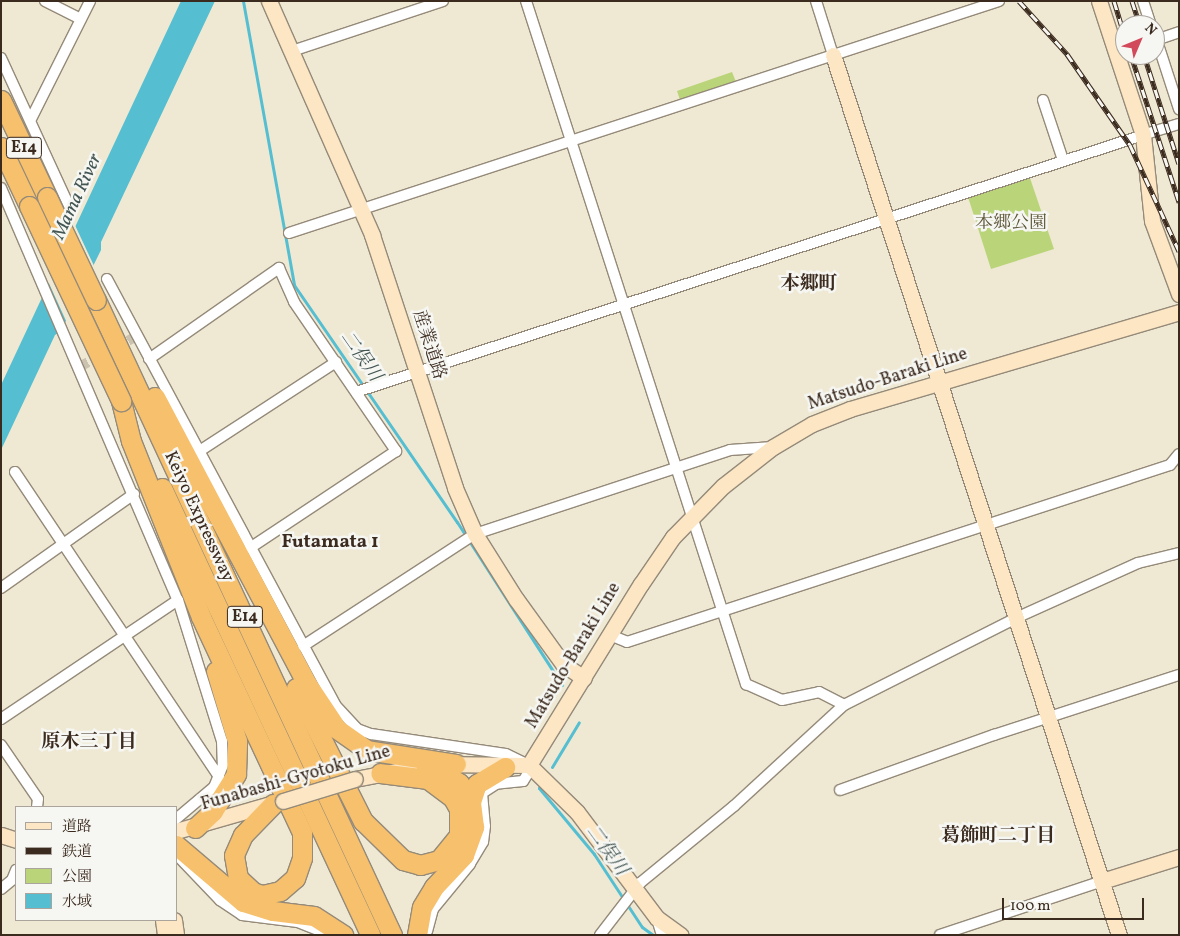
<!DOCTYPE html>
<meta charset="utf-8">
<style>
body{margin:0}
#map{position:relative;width:1180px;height:936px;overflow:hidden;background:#efe9d4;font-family:Vollkorn,"Noto Serif JP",serif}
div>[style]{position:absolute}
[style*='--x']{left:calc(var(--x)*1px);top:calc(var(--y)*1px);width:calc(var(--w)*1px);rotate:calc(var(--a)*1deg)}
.green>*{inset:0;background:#bad479}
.water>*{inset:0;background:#55bed1}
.pier>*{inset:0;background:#efe9d4}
.stream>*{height:3px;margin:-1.5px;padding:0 1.5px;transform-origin:1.5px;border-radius:1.5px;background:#55bed1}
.street-tunnel>*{height:10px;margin-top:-5px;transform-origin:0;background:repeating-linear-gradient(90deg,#cbc3b0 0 10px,transparent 0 15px)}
.roads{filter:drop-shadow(1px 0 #958a79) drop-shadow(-1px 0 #958a79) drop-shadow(0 1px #958a79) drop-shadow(0 -1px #958a79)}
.street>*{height:10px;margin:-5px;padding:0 5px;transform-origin:5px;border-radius:5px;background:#fff}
.secondary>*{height:15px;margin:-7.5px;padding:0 7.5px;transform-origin:7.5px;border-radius:7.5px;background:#fce6c4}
.highway>*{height:19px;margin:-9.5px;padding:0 9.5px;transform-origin:9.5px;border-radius:9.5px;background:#f7c06c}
.rail>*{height:5px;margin-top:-2.5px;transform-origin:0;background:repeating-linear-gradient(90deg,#f6f6f2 0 9px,#3b2a1e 0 18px);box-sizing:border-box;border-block:1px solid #3b2a1e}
.bridges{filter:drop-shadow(1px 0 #958a79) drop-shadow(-1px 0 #958a79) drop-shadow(0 1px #958a79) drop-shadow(0 -1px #958a79)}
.secondary-bridge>*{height:15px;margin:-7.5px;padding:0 7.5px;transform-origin:7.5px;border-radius:7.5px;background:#fce6c4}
.highway-bridge>*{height:19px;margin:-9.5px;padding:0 9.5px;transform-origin:9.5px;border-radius:9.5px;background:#f7c06c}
span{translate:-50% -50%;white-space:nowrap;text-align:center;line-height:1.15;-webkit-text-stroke:5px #f6f6f2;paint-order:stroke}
.shield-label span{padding:1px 4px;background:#f6f6f2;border:1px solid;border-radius:4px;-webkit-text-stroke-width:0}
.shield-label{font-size:16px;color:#3b2a1e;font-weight:700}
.park-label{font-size:18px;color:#5b5435}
.street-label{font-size:18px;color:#3b2a1e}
.water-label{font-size:19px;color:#435654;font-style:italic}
.neighbourhood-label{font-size:19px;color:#3b2a1e;font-weight:700}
.frame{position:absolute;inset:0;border:2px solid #3b2a1e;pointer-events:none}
.legend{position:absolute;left:15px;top:806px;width:162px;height:115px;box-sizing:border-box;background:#f6f6f2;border:1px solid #aba49d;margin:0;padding:6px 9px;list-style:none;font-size:15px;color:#3b2a1e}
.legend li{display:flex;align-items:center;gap:10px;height:25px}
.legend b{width:25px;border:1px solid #aba49d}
.north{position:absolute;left:1115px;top:15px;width:50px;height:50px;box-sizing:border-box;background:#f6f6f2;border:1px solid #aba49d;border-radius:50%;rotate:45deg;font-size:14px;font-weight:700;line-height:20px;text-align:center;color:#3b2a1e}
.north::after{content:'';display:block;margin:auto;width:18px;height:22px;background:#d1495b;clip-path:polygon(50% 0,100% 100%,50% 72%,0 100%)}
.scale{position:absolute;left:1002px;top:898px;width:142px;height:22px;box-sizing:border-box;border:2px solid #3b2a1e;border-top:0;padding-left:6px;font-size:15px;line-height:18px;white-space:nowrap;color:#3b2a1e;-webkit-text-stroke:4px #f6f6f2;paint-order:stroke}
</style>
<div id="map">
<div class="green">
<div style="clip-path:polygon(732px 72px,736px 82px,680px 100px,677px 91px)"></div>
<div style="clip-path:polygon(1030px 178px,1054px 249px,991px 269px,968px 197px)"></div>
</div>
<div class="water">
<div style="clip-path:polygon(181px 1px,215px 1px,101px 242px,101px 250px,61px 331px,55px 335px,1px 450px,1px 385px)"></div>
</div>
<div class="pier">
<div style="clip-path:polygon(74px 223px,95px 268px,67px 323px,47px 279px)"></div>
</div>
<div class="stream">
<div style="--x:243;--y:1;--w:289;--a:79.8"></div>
<div style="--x:294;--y:285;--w:288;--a:55.5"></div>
<div style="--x:457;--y:522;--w:194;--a:57.2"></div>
<div style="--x:552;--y:767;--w:52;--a:-59"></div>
<div style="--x:542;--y:784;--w:5;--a:127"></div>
<div style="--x:539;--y:788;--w:86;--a:50.2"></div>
<div style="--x:594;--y:854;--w:87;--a:56.7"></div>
<div style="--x:642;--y:927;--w:14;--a:36"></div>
</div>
<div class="street-tunnel">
<div style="--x:115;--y:348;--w:25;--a:-29"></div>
<div style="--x:79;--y:367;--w:27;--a:-28"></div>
</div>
<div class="roads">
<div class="street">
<div style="--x:45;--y:1;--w:40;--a:26.6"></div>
<div style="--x:526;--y:1;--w:718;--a:72.15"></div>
<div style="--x:746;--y:684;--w:39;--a:24"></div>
<div style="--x:782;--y:700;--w:38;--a:-12"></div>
<div style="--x:819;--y:692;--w:28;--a:27"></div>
<div style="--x:816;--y:1;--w:57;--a:72.5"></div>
<div style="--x:1143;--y:1;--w:25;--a:72"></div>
<div style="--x:1155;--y:35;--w:78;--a:72"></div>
<div style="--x:1156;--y:40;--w:24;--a:-19"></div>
<div style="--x:292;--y:51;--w:159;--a:-18.3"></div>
<div style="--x:1;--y:58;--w:167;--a:65.3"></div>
<div style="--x:1043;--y:100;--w:60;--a:71.6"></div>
<div style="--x:31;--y:119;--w:132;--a:-63.4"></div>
<div style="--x:1149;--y:133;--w:31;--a:-17"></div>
<div style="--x:1;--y:188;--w:448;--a:66.8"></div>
<div style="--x:178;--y:600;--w:148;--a:72.7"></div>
<div style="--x:222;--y:741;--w:24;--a:88"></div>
<div style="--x:223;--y:765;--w:24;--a:112"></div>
<div style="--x:214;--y:787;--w:50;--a:139.9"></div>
<div style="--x:289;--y:233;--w:747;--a:-18.1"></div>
<div style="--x:107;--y:279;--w:483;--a:61.8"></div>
<div style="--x:335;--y:705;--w:33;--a:47"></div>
<div style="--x:357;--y:729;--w:15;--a:20"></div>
<div style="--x:371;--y:734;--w:136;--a:8.4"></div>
<div style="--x:506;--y:754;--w:25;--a:26"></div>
<div style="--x:529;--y:765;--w:5;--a:79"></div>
<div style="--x:530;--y:770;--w:13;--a:122"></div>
<div style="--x:523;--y:781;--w:27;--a:174"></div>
<div style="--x:496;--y:784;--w:17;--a:147"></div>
<div style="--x:482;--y:793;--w:33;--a:85"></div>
<div style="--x:485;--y:826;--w:16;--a:97"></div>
<div style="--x:483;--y:842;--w:26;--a:121"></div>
<div style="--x:470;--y:864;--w:58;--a:129.4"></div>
<div style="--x:433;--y:909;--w:23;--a:105"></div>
<div style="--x:149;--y:359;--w:159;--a:-35"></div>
<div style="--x:279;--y:268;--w:37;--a:66"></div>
<div style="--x:294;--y:302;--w:181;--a:55.6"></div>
<div style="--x:396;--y:451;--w:175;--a:146.4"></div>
<div style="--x:356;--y:392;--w:828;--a:-18.08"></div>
<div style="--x:198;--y:452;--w:165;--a:-33.1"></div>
<div style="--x:15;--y:472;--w:367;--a:56.2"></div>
<div style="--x:1;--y:588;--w:163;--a:-35.3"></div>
<div style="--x:610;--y:635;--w:18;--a:22"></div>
<div style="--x:627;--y:642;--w:571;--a:-18.05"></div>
<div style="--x:1170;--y:465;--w:14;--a:-51"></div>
<div style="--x:303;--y:646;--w:205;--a:-33.1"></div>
<div style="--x:475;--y:534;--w:268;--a:-18.2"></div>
<div style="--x:730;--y:450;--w:43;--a:-4"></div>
<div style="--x:1;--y:719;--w:213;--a:-33.9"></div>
<div style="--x:1;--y:745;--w:65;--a:55.6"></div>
<div style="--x:38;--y:799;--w:8;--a:97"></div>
<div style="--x:840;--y:790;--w:164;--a:-19.7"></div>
<div style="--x:994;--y:735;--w:194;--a:-18"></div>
<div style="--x:176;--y:854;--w:64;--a:46.3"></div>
<div style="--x:220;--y:900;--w:27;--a:34"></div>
<div style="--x:242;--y:915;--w:56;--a:7.1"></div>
<div style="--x:298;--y:922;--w:32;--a:22"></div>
<div style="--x:1;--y:889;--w:14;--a:-39"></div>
<div style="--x:12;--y:880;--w:11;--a:-68"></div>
<div style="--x:657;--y:919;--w:17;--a:73"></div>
<div style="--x:600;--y:935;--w:66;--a:-52.4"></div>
<div style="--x:640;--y:883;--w:122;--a:-39.3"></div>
<div style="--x:734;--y:806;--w:149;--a:-42.6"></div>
<div style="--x:844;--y:705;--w:193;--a:-26.8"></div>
<div style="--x:1016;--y:618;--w:134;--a:-24.3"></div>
<div style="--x:1138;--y:563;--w:42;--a:-13.7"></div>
<div style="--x:940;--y:935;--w:171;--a:-18.4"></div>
</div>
<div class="secondary">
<div style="--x:269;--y:1;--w:256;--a:66.2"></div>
<div style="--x:372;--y:235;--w:266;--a:71.8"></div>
<div style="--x:455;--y:488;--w:50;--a:66.5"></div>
<div style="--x:475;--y:534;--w:77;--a:57.8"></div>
<div style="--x:516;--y:599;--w:80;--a:54.1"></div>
<div style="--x:563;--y:664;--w:25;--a:34"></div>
<div style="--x:1099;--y:1;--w:141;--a:71.8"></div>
<div style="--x:1143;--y:135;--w:86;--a:84"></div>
<div style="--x:1152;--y:221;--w:78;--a:69.7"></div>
<div style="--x:833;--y:55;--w:925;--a:72"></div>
<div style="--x:529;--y:765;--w:213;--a:-58.3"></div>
<div style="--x:641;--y:584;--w:57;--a:-55.8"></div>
<div style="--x:673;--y:537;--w:71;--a:-45.6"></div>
<div style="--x:723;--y:486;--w:63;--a:-38"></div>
<div style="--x:773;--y:447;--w:45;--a:-30.5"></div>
<div style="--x:812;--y:424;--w:41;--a:-21.5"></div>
<div style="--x:850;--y:409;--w:343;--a:-16.4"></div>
<div style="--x:355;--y:779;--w:78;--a:-11"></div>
<div style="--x:432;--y:764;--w:97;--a:0.6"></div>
<div style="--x:529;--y:765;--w:67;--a:44.4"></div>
<div style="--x:577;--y:812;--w:133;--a:53"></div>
<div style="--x:657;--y:918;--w:29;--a:36"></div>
<div style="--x:176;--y:831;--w:102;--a:-15.9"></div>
<div style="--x:1;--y:835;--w:16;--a:18"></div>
<div style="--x:1102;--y:881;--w:81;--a:-17.3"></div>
<div style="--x:163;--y:920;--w:15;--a:82"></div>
<div style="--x:174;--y:920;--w:15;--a:82"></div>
</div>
<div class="highway">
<div style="--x:1;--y:100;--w:107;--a:64.6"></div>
<div style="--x:1;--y:147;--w:65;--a:64.6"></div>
<div style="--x:96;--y:300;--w:701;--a:65.01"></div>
<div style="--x:155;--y:397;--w:325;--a:62.1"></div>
<div style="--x:307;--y:684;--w:54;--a:56.3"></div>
<div style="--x:337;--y:729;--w:37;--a:35"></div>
<div style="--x:367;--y:750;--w:90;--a:8.9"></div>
<div style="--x:121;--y:401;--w:41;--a:76"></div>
<div style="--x:131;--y:441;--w:189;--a:68.3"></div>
<div style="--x:201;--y:617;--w:238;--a:64.9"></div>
<div style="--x:302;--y:833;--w:25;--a:90"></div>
<div style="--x:302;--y:858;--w:21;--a:109"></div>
<div style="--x:295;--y:878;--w:20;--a:139"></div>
<div style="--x:280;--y:891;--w:18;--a:167"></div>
<div style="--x:262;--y:895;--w:9;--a:-162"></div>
<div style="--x:253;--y:892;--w:21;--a:-137"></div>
<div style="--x:238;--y:878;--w:23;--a:-100"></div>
<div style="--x:234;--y:855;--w:22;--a:-66"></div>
<div style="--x:243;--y:835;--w:43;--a:-45.9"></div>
<div style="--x:162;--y:488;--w:493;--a:65"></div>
<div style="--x:296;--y:688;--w:149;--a:63.3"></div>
<div style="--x:363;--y:821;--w:56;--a:44.3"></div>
<div style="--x:403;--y:860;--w:18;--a:16"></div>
<div style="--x:420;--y:865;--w:20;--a:-15"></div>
<div style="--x:439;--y:860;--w:32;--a:-51"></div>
<div style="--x:459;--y:835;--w:26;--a:-90"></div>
<div style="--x:459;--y:809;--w:13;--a:-119"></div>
<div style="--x:453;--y:798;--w:31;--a:-143"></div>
<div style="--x:428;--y:779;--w:48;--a:-172.9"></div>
<div style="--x:471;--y:802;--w:19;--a:-72"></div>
<div style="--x:477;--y:784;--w:33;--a:-31"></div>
<div style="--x:195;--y:828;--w:25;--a:-43"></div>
<div style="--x:213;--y:811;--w:44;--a:-58.1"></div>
<div style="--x:236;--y:774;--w:33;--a:-88"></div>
<div style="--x:237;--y:741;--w:73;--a:-106.7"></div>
<div style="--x:176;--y:845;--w:88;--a:40.4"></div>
<div style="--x:243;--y:902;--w:31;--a:17"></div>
<div style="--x:273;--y:911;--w:41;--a:7"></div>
<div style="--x:314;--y:916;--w:35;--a:33"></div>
<div style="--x:417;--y:935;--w:28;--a:-80"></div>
<div style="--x:422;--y:907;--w:23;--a:-59"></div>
<div style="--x:434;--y:887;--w:44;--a:-46.8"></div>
<div style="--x:464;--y:855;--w:30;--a:-70"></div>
<div style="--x:474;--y:827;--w:25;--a:-97"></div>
<div style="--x:471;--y:802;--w:22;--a:-122"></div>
<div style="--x:459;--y:783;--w:15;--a:-148"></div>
<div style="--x:446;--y:775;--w:21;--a:-166"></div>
</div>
</div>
<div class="rail">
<div style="--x:1019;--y:1;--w:72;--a:47.8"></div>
<div style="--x:1067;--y:54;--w:111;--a:55.3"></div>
<div style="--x:1130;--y:145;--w:117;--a:65.2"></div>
<div style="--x:1114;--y:1;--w:37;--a:73"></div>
<div style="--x:1132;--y:1;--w:25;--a:72"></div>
<div style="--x:1131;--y:55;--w:155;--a:71.9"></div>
<div style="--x:1144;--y:55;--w:114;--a:72.2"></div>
</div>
<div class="bridges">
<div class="secondary-bridge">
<div style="--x:283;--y:801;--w:75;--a:-17"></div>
</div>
<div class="highway-bridge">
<div style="--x:47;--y:197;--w:114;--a:64.6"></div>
<div style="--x:29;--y:206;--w:216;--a:64.7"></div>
</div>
</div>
<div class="shield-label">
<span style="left:24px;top:148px">E14</span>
<span style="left:245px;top:617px">E14</span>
</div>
<div class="park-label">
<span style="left:1011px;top:224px">本郷公園</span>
</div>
<div class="street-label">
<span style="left:428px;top:345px;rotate:72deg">産業道路</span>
<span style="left:888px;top:380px;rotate:-18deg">Matsudo-Baraki Line</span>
<span style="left:198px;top:517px;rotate:65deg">Keiyo Expressway</span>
<span style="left:574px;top:656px;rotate:-59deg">Matsudo-Baraki Line</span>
<span style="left:296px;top:779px;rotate:-16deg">Funabashi-Gyotoku Line</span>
</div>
<div class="water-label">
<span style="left:78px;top:197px;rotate:-65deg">Mama River</span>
<span style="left:360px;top:357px;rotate:55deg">二俣川</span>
<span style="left:606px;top:851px;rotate:54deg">二俣川</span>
</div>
<div class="neighbourhood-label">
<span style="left:809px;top:285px">本郷町</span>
<span style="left:330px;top:543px">Futamata 1</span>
<span style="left:89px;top:743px">原木三丁目</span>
<span style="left:998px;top:837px">葛飾町二丁目</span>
</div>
<div class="frame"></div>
<ul class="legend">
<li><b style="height:6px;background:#fce6c4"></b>道路</li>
<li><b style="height:6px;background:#3b2a1e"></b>鉄道</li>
<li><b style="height:14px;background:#bad479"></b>公園</li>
<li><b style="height:14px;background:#55bed1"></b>水域</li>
</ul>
<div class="north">N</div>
<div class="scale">100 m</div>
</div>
